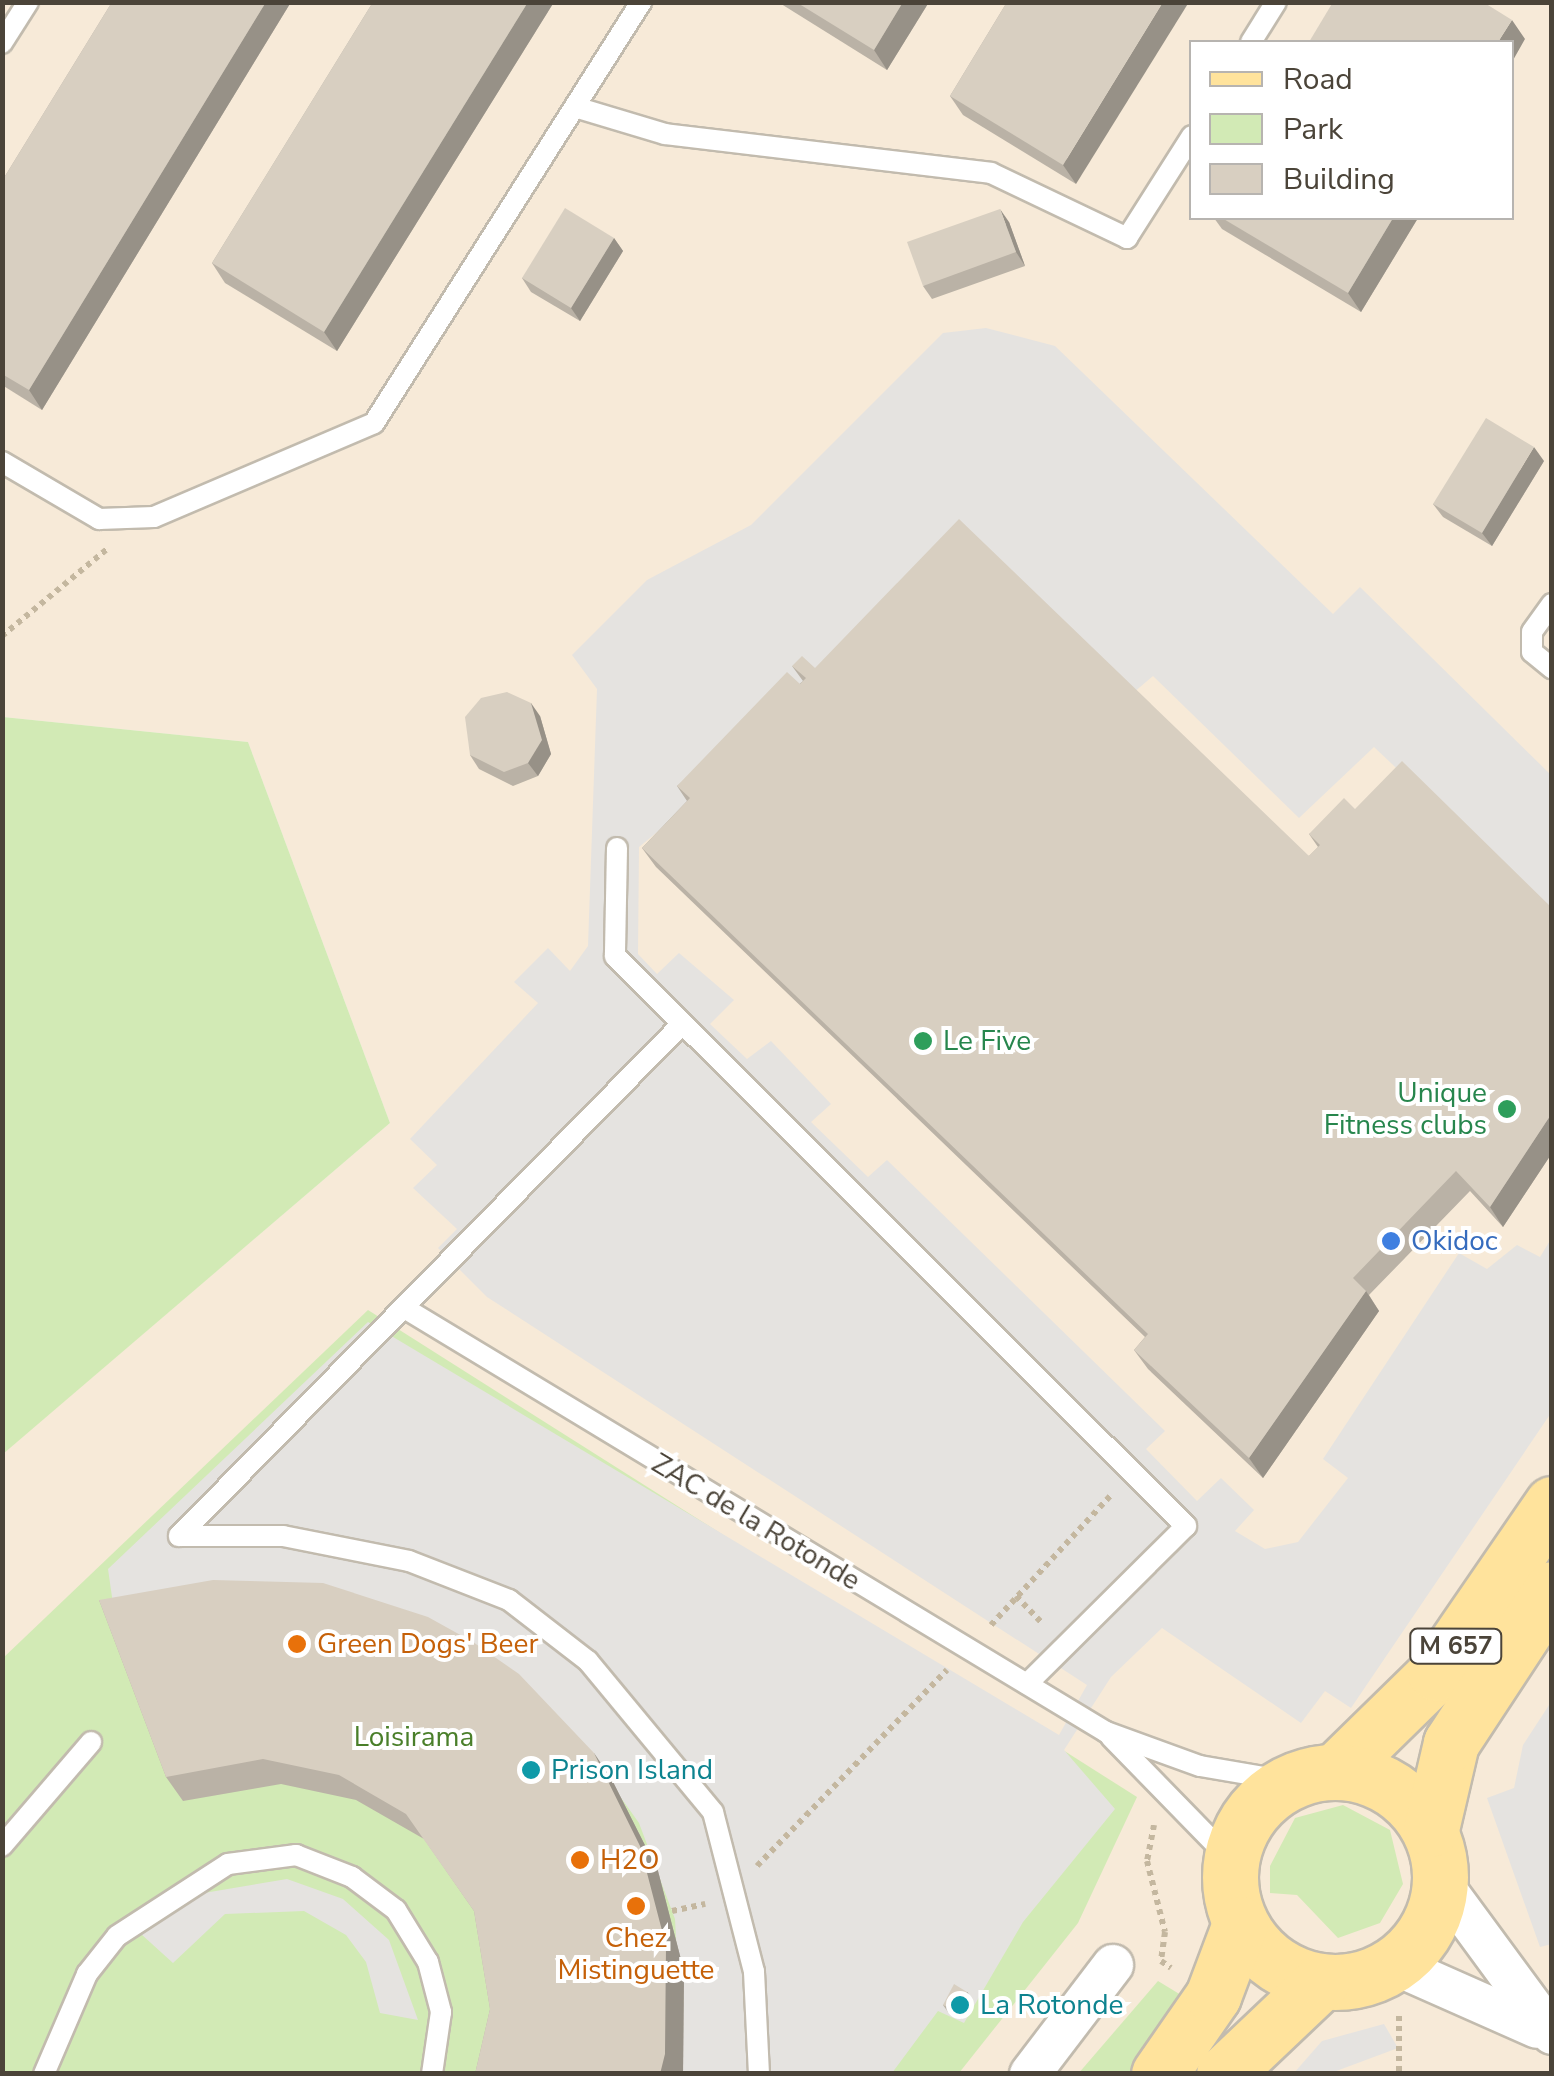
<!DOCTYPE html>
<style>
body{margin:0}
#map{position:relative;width:1554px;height:2076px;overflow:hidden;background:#f6f3ec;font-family:"Nunito Sans",sans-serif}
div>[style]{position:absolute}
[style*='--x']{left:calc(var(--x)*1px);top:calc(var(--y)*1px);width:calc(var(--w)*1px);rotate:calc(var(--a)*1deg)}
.commercial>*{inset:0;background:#f7ead8}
.green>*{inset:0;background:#d2eab5}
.parking>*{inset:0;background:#e5e3e0}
.path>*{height:6px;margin-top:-3px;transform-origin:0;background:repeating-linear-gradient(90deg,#c4b79f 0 5px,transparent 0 10px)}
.roads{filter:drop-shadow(2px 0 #c2bbae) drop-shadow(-2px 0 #c2bbae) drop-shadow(0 2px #c2bbae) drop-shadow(0 -2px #c2bbae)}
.service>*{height:20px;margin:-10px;padding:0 10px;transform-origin:10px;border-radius:10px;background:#fff}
.minor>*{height:40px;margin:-20px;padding:0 20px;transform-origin:20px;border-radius:20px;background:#fff}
.primary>*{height:55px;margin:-27.5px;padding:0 27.5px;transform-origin:27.5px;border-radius:27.5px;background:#ffe39c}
.primary>.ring{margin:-27.5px;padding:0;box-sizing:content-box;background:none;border:55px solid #ffe39c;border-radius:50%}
.wall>*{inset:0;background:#bab2a6}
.shaded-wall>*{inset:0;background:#979187}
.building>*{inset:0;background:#d8cfc1}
.dots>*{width:28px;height:28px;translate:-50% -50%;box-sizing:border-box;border:5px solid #fff;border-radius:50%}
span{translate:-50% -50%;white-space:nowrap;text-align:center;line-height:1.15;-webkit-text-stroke:8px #fff;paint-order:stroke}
.shield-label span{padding:2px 8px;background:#fff;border:2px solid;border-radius:8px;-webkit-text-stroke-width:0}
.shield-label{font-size:25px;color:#4b4439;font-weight:700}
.leisure-label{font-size:28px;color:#27864d}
.left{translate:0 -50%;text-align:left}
.right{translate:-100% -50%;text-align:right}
.shop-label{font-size:28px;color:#366cbe}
.street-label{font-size:28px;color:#4b4439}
.food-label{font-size:28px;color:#c56008}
.park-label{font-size:28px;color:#4a7f2a}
.culture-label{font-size:28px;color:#0d838f}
.frame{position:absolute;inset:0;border:5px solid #4b4439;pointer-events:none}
.legend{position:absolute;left:1189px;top:40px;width:325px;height:180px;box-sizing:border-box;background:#fff;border:2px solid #b7b4b0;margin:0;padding:12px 18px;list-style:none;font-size:30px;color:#4b4439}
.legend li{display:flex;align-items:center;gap:20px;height:50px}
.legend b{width:50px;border:2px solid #b7b4b0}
</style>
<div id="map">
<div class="commercial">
<div style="clip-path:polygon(evenodd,3px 3px,1551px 3px,1551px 2073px,3px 2073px,2px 1454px,390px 1123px,248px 742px,3px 717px,3px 3px,1192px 42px,1512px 42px,1512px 218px,1192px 218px,1192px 42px)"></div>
</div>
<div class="green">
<div style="clip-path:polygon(3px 717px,248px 742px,390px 1123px,3px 1454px)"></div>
<div style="clip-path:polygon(368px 1310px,1137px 1797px,1078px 1923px,959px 2073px,3px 2073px,2px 1659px)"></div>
<div style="clip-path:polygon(1343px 1805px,1390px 1830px,1403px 1884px,1380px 1923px,1338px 1938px,1297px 1895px,1270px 1893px,1270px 1866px,1295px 1818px)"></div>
<div style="clip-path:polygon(1158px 1981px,1181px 1995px,1133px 2073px,1078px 2074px)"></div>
</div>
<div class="parking">
<div style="clip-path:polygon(986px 328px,1055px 346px,1333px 614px,1360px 587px,1551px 775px,1551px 914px,1374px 747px,1299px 818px,1153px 676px,1133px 693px,690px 805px,639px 847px,638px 954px,657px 974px,679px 953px,734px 1000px,710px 1024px,747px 1059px,771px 1041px,831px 1104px,811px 1122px,868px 1177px,887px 1160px,1165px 1431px,1146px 1449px,1197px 1501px,1221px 1478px,1254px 1510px,1235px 1531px,1265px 1549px,1298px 1542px,1348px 1478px,1323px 1459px,1459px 1253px,1487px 1269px,1517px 1245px,1540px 1257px,1551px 1239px,1551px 1413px,1351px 1708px,1325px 1691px,1301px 1723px,1162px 1628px,1111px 1677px,1064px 1750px,1115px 1809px,1023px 1922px,964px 2023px,938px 2011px,892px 2073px,683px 2073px,675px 1919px,639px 1823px,577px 1736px,116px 1625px,108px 1569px,368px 1322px,1059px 1735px,1087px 1685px,487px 1297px,438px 1248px,457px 1229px,413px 1188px,437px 1165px,410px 1139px,538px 1003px,514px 982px,548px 948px,570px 971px,588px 946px,597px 689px,572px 655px,647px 580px,751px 525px,943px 333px)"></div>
<div style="clip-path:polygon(1551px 1702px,1552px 1944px,1540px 1947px,1487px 1798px,1514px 1788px,1523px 1745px)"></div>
<div style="clip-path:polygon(287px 1879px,343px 1899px,389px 1940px,418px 2020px,380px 2013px,366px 1962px,346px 1935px,304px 1911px,225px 1914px,173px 1963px,141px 1934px,198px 1894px)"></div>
<div style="clip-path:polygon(1384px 2024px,1398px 2048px,1331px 2073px,1294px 2073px,1322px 2041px)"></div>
</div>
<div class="path">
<div style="--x:2;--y:636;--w:136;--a:-39.6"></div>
<div style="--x:1016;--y:1596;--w:39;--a:46"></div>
<div style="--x:991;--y:1625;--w:177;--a:-47.3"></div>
<div style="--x:1154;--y:1825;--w:37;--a:101"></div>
<div style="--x:1147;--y:1861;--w:73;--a:75.8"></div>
<div style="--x:1165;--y:1932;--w:29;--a:98"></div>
<div style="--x:1161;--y:1961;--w:12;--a:35"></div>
<div style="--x:757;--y:1866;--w:273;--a:-45.9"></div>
<div style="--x:672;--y:1911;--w:34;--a:-12"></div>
<div style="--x:1399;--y:2071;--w:58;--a:-90"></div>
</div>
<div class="roads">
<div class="service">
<div style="--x:1251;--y:42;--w:47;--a:-58"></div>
<div style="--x:2;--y:43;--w:49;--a:-57.6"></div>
<div style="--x:575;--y:107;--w:94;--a:16.7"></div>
<div style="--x:665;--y:134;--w:328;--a:6.8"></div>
<div style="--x:991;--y:173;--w:151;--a:25.5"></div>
<div style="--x:1127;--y:238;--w:121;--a:-57.5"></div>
<div style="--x:2;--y:462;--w:113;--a:30.4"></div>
<div style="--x:99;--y:519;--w:55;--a:-2.1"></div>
<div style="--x:154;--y:517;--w:239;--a:-23.1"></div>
<div style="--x:374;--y:423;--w:499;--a:-57.6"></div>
<div style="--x:1552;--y:604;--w:34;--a:126"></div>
<div style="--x:1532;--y:632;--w:20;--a:90"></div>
<div style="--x:1532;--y:652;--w:26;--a:39"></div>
<div style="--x:617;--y:848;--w:108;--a:91.1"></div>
<div style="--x:615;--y:956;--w:807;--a:44.95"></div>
<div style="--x:1186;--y:1526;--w:224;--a:135.2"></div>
<div style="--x:406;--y:1309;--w:818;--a:31.14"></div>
<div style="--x:1106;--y:1732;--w:100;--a:19.9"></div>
<div style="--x:1200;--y:1766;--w:89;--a:9.7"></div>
<div style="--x:179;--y:1536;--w:104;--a:0"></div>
<div style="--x:283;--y:1536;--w:128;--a:11.2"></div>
<div style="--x:409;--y:1561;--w:107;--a:21.3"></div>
<div style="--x:509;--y:1600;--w:100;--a:37.7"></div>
<div style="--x:588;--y:1661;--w:196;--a:50.4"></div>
<div style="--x:713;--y:1812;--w:165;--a:75.6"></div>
<div style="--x:754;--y:1972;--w:102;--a:87.2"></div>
<div style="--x:179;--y:1536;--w:719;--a:-45.51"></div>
<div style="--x:1111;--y:1737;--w:170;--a:45.7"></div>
<div style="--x:2;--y:1846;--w:137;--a:-49.4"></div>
<div style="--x:44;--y:2074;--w:109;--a:-66.7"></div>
<div style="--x:87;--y:1974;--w:48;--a:-51.7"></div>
<div style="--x:117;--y:1936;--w:132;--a:-33"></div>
<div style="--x:228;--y:1864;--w:69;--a:-7.5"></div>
<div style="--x:296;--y:1855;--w:60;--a:21.4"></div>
<div style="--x:352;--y:1877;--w:55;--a:36.9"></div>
<div style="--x:396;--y:1910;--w:61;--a:58.4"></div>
<div style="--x:428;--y:1962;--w:52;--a:75.4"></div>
<div style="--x:441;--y:2012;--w:63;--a:98.3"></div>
</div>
<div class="minor">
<div style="--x:1442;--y:1884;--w:186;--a:53.7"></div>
<div style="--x:1395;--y:1965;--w:155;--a:23.9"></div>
<div style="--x:1030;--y:2074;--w:137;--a:-52.7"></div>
</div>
<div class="primary">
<div style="--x:1338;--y:1769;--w:137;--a:-44.4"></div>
<div style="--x:1436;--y:1673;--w:205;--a:-55.5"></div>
<div class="ring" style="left:1230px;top:1772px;width:155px;height:155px"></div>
<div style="--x:1431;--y:1829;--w:88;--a:-76.9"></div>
<div style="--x:1451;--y:1743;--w:184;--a:-56.7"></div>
<div style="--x:1159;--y:2074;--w:95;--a:-55.3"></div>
<div style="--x:1213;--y:1996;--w:77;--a:-69.4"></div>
<div style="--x:1224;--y:2074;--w:134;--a:-43.5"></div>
</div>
</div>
<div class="wall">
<div style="clip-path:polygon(112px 2px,291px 2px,42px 410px,2px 385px,2px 181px)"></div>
<div style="clip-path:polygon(373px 2px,554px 2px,337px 351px,225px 283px,212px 263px)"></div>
<div style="clip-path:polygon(778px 2px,929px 2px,887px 70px)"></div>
<div style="clip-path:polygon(1007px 2px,1076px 184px,963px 115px,950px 96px)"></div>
<div style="clip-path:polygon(1214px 218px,1418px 218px,1361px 312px,1222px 229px)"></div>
<div style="clip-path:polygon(1009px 222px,1025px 266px,932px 299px,923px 286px)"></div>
<div style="clip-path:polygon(614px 238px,623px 251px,580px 321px,531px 292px,522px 278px)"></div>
<div style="clip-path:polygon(1544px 461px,1492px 546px,1443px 517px,1433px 504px)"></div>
<div style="clip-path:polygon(792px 666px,815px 668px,1309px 856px,1318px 847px,1309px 834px,1355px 809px,1552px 908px,1552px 1153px,1503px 1227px,1470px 1191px,1369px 1295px,1379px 1311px,1263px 1478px,1148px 1369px,1134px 1350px,1145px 1337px,656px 867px,642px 848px,687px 801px,677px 786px,803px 681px)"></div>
<div style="clip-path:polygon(540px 716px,551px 754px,538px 776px,513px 786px,479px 769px,470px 755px)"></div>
<div style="clip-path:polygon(99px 1600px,611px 1778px,658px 1871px,684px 1971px,683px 2074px,475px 2074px,490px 2009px,474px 1911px,424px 1839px,356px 1800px,281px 1784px,183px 1801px,166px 1777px)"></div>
<div style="clip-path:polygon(967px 1992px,972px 1999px,961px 2019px,948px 2012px,943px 2005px)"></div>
</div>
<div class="shaded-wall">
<div style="clip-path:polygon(266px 2px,291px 2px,42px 410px,29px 390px)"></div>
<div style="clip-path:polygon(528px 2px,554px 2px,337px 351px,324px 332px)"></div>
<div style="clip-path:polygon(903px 2px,929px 2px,887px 70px,874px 50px)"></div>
<div style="clip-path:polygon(1163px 2px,1189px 2px,1076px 184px,1063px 165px)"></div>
<div style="clip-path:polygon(1512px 20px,1525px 39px,1512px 62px,1512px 42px,1498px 42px)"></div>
<div style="clip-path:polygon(1000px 209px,1009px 222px,1025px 266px,1016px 252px)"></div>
<div style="clip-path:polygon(1393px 218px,1418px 218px,1361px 312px,1348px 293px)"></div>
<div style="clip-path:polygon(614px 238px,623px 251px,580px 321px,571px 308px)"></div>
<div style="clip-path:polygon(1534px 447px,1544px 461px,1492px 546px,1482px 533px)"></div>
<div style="clip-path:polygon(531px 703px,540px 716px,551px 754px,538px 776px,528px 763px)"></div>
<div style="clip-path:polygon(1552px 1113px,1552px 1153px,1503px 1227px,1490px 1207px)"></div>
<div style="clip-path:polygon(1366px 1291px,1379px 1311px,1263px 1478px,1249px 1458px)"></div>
<div style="clip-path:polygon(594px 1753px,611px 1778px,658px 1871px,684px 1971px,683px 2074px,660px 2074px)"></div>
<div style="clip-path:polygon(967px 1992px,972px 1999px,961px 2019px,957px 2012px)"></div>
</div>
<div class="building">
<div style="clip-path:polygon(112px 2px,266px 2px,29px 390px,2px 374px,2px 181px)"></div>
<div style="clip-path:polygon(373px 2px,528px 2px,324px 332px,212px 263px)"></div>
<div style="clip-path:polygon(796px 2px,903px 2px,874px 50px)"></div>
<div style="clip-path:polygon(1007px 2px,1163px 2px,1063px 165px,950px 96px)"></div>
<div style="clip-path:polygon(1333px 2px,1483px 2px,1512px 20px,1498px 42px,1309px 42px)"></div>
<div style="clip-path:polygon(565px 208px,614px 238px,571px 308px,522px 278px)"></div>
<div style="clip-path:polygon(1000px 209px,1016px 252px,923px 286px,907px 242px)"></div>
<div style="clip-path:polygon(1222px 218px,1393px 218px,1348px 293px)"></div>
<div style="clip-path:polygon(1486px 418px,1534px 447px,1482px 533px,1433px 504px)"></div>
<div style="clip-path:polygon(959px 519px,1309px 856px,1320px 845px,1309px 834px,1344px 798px,1355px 809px,1402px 761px,1552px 908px,1552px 1113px,1490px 1207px,1456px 1171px,1353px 1278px,1366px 1291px,1249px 1458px,1134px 1350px,1148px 1334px,642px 848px,690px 798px,677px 786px,787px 672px,800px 684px,806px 678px,792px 666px,802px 656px,815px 668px)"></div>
<div style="clip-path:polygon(507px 692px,531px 703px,542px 740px,528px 763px,504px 772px,470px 755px,465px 717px,481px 698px)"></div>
<div style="clip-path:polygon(213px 1580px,323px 1583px,428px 1617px,473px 1642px,519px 1674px,594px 1753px,640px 1846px,666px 1946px,665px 2054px,660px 2074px,475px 2074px,490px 2009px,474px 1911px,406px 1814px,339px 1775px,263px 1759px,166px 1777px,99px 1600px)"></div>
<div style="clip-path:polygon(954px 1984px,967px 1992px,957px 2012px,943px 2005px)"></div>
</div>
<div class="dots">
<div style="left:923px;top:1041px;background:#2e9e5b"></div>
<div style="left:1507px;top:1109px;background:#2e9e5b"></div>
<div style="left:1391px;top:1241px;background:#3f7fe0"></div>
<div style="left:297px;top:1644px;background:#e8710a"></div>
<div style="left:531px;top:1770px;background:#0f9aa8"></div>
<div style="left:580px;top:1860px;background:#e8710a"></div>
<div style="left:636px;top:1906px;background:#e8710a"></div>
<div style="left:960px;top:2005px;background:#0f9aa8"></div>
</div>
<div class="shield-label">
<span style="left:1456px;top:1646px">M 657</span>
</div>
<div class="leisure-label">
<span class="left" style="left:943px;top:1041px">Le Five</span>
<span class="right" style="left:1487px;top:1109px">Unique<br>Fitness clubs</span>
</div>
<div class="shop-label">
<span class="left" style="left:1411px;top:1241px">Okidoc</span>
</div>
<div class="street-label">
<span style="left:756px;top:1522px;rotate:31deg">ZAC de la Rotonde</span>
</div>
<div class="food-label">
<span class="left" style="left:317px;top:1644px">Green Dogs' Beer</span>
<span class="left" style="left:600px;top:1860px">H2O</span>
<span style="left:636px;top:1954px">Chez<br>Mistinguette</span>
</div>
<div class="park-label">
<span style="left:414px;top:1737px">Loisirama</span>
</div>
<div class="culture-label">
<span class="left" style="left:551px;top:1770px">Prison Island</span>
<span class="left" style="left:980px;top:2005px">La Rotonde</span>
</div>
<div class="frame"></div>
<ul class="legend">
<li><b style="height:12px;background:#ffe39c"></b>Road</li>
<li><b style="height:28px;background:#d2eab5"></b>Park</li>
<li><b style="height:28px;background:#d8cfc1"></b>Building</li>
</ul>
</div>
